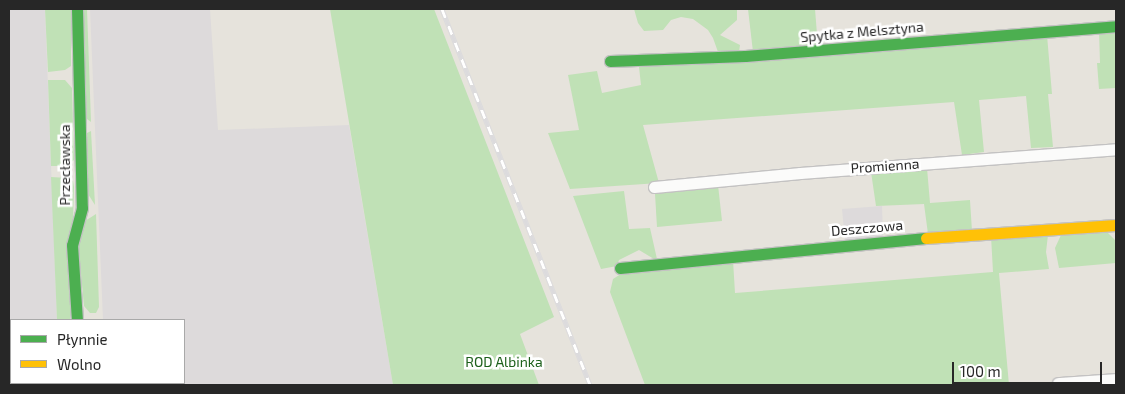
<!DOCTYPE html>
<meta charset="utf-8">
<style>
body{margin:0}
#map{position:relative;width:1125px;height:394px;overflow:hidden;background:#e6e3dc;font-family:"Exo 2",sans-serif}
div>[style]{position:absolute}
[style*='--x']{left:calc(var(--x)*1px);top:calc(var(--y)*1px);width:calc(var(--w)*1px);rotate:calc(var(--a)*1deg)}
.industrial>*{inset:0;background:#dddadb}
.green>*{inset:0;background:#c0e1b6}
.roads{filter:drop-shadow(1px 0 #c3c2c2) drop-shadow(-1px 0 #c3c2c2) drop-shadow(0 1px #c3c2c2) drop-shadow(0 -1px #c3c2c2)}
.street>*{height:11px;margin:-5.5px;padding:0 5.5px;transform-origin:5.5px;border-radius:5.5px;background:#fbfbfa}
.fast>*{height:11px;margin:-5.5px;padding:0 5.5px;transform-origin:5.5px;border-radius:5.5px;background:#4caf50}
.slow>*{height:11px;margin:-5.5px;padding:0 5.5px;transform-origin:5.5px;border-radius:5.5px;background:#ffc107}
.rail>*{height:5px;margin-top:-2.5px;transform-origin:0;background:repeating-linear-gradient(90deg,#fff 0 9px,#dcdbdd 0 18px);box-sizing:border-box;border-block:1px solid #dcdbdd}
span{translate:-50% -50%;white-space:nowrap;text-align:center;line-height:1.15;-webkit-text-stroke:5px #fff;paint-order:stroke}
.street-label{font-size:14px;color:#272727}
.park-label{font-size:14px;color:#1d601b}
.frame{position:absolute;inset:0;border:10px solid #272727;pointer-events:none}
.legend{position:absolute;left:10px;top:319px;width:175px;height:65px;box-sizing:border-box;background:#fff;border:1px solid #a9a9a9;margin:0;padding:6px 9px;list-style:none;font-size:15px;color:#272727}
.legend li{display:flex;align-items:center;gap:10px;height:25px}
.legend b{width:25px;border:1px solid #a9a9a9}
.scale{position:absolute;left:952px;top:362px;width:150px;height:22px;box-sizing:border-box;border:2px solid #272727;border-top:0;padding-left:6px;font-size:15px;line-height:18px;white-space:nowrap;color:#272727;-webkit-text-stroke:4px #fff;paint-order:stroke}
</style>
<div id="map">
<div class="industrial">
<div style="clip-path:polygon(9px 9px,45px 9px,57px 320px,11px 320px,11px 383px,60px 383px,60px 385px,9px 385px)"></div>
<div style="clip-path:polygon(90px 9px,210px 9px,218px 130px,349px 125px,393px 385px,112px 385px,112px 383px,184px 383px,184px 320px,103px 320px)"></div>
<div style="clip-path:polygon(882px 206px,883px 236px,845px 241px,842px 209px)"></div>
</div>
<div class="green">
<div style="clip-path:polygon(45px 9px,71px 9px,71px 66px,65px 70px,48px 72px)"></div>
<div style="clip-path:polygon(82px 9px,87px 9px,91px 122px,87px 119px)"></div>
<div style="clip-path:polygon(330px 9px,434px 9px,554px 317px,520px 334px,539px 385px,393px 385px)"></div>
<div style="clip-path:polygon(634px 9px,737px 9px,737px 20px,720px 35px,740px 45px,739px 52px,718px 52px,713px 38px,708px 30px,693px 19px,681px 17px,671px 20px,663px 30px,644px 31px,638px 23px)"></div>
<div style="clip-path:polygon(748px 9px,815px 9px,818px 47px,753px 52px)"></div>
<div style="clip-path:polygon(1116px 29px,1116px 88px,1099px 89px,1097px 63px,1100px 63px,1099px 30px)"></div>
<div style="clip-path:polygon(1047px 35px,1052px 94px,1048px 94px,1053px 147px,1031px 148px,1026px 96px,979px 100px,984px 152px,962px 155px,954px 102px,643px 125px,659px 183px,570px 189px,548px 133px,579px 130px,568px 75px,597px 71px,602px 93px,641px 85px,639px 67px)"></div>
<div style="clip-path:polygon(48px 80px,65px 80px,72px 88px,74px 160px,66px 166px,51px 166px)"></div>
<div style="clip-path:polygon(91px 131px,95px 205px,88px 194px,87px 133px)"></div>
<div style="clip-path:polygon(927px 168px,930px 203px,970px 200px,972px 231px,928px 234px,924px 204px,876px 206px,871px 172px)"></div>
<div style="clip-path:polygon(51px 177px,68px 178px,73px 181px,74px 187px,70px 320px,57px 320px)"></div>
<div style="clip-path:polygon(718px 185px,722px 221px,657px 227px,655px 194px,675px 189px)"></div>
<div style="clip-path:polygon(624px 191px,629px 229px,650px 228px,657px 259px,654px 259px,639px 250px,619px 260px,617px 266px,601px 269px,573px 196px)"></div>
<div style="clip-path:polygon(96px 214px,99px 307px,96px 313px,90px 313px,84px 306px,78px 242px,85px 221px)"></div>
<div style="clip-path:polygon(1105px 230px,1116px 241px,1116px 263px,1059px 268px,1055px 248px,1061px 235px)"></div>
<div style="clip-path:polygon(1048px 235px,1046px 252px,1049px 269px,999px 273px,1009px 385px,645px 385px,610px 292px,613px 279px,624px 272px,733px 260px,735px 293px,993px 272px,991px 236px)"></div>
</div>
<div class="roads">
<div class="street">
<div style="--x:654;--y:187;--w:147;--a:-5.5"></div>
<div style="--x:800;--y:173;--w:317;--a:-4.3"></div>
<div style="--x:84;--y:383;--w:2;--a:63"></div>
<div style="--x:1058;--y:383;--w:58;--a:-3.9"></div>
</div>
<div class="fast">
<div style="--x:77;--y:9;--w:199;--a:88.6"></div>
<div style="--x:82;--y:208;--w:38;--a:105"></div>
<div style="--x:72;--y:245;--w:75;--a:86.2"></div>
<div style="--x:610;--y:61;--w:135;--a:-2.1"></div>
<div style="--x:745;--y:56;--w:372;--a:-4.6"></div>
<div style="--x:620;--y:268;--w:307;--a:-5.6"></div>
</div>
<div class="slow">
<div style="--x:926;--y:238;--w:190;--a:-3.9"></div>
</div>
</div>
<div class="rail">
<div style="--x:442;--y:9;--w:404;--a:68.5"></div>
</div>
<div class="street-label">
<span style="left:862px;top:32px;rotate:-5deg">Spytka z Melsztyna</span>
<span style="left:65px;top:165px;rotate:-90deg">Przecławska</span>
<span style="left:885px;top:166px;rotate:-4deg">Promienna</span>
<span style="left:867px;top:228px;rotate:-5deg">Deszczowa</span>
</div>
<div class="park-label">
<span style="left:504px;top:362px">ROD Albinka</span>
</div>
<div class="frame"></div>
<ul class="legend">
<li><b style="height:6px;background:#4caf50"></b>Płynnie</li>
<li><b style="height:6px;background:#ffc107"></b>Wolno</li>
</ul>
<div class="scale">100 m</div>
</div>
